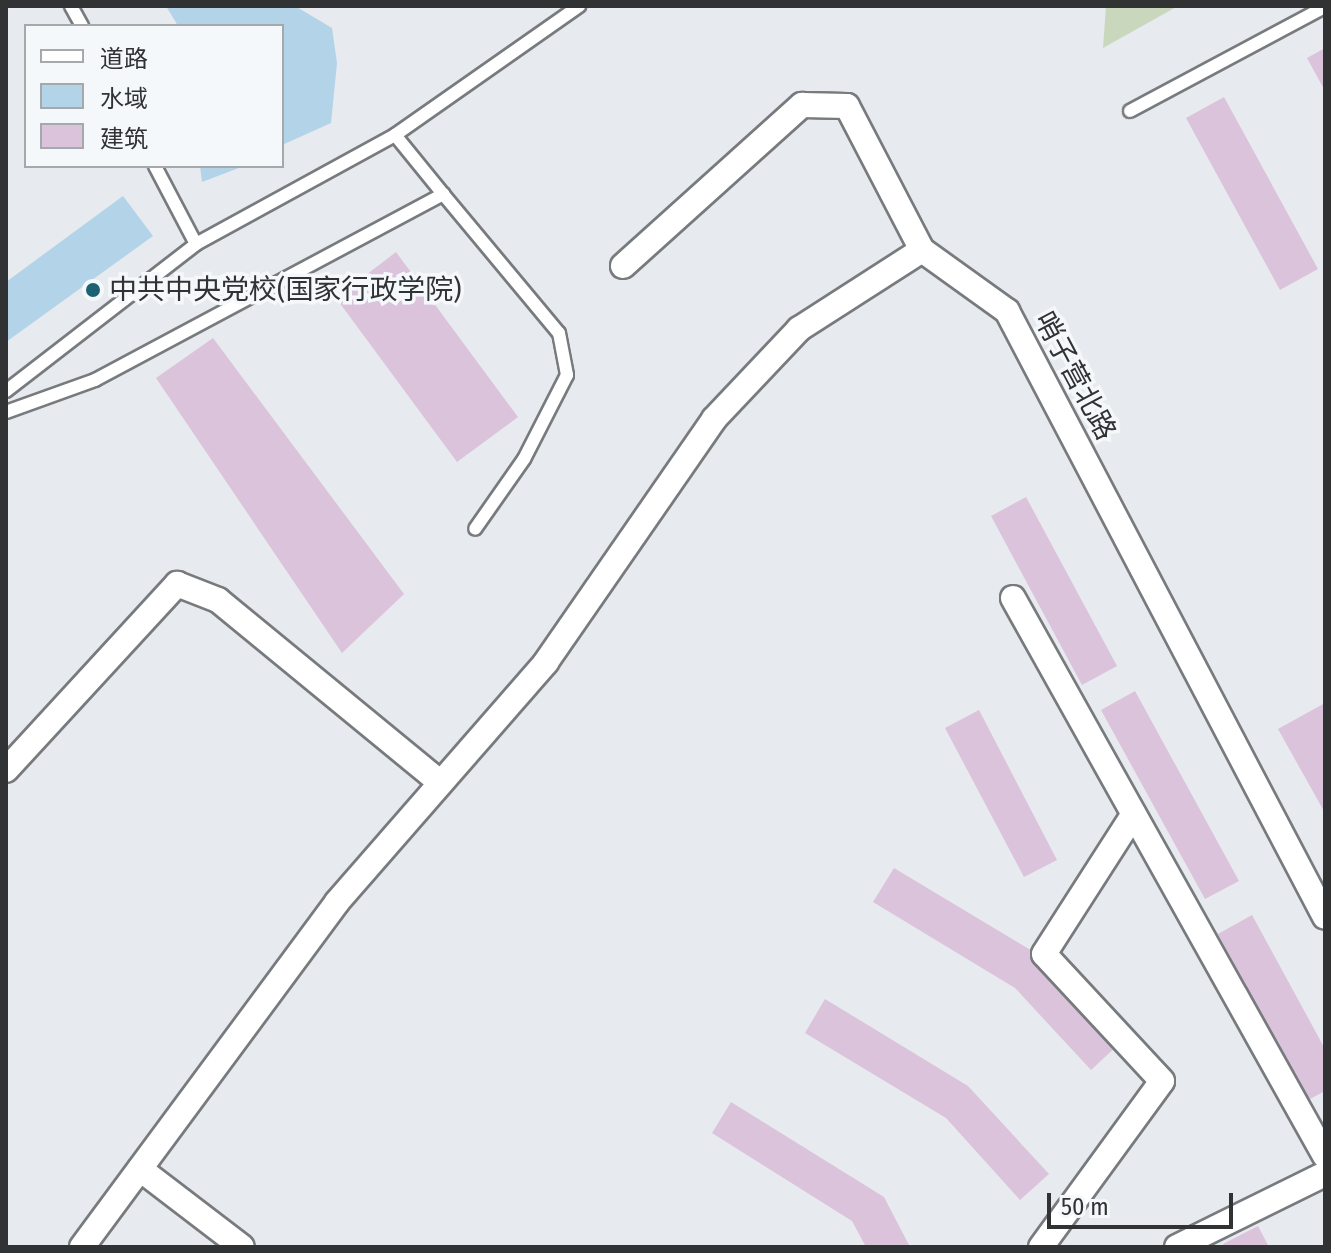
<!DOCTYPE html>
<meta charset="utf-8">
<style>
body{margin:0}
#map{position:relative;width:1331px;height:1253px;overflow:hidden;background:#e7eaee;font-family:"Fira Sans Condensed","Noto Sans SC",sans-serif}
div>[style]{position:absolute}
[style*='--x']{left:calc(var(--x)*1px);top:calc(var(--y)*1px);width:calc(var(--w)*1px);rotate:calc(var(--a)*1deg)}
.green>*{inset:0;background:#c9d8bd}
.water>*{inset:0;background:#b3d3e8}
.building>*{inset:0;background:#dcc3dc}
.roads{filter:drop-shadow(2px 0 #787b7e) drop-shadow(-2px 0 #787b7e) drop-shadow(0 2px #787b7e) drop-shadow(0 -2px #787b7e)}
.service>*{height:12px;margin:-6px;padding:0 6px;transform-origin:6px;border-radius:6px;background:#fff}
.minor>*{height:24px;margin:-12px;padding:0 12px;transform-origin:12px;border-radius:12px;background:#fff}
.dots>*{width:22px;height:22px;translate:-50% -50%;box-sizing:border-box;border:4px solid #f4f8fb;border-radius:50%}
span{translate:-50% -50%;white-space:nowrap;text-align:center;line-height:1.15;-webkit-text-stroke:7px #f4f8fb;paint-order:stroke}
.poi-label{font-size:28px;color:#313233}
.left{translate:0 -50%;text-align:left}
.street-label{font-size:28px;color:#313233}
.frame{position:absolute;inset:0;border:8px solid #313233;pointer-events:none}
.legend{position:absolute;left:24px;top:24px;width:260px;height:144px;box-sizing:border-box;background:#f4f8fb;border:2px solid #a6a9ab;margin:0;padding:10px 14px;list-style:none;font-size:24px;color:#313233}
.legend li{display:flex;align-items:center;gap:16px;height:40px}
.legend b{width:40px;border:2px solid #a6a9ab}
.scale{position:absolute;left:1047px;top:1193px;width:186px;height:36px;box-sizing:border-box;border:4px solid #313233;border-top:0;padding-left:10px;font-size:24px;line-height:28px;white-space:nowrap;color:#313233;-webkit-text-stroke:6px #f4f8fb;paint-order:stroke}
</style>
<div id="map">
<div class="green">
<div style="clip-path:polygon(1106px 6px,1178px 6px,1103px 48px)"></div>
</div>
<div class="water">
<div style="clip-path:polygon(166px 6px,295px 6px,332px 28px,337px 63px,331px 123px,282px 145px,282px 26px,178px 26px)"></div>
<div style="clip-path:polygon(200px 166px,244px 166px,202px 182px)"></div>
<div style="clip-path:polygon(123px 196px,153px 236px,6px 342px,6px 282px)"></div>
</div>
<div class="building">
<div style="clip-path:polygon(1325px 48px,1325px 91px,1307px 58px)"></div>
<div style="clip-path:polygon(1224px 97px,1318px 269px,1280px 290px,1186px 118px)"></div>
<div style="clip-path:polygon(396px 252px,518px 417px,457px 462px,336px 298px)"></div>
<div style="clip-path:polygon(213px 338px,404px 594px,342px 653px,156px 378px)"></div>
<div style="clip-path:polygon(1026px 497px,1117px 666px,1082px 685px,991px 516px)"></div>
<div style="clip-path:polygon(1135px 691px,1239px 881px,1205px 899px,1101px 710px)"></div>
<div style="clip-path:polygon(1325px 703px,1325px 813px,1278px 729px)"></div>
<div style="clip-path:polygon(979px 710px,1057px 860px,1024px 877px,945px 728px)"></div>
<div style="clip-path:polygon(894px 868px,1039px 955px,1120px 1043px,1091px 1070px,1015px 988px,873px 902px)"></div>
<div style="clip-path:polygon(1252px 915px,1325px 1049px,1325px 1091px,1308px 1100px,1218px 934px)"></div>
<div style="clip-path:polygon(825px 999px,968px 1086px,1049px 1174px,1020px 1200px,946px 1118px,805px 1033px)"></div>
<div style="clip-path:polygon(731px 1102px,884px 1197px,910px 1247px,866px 1247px,852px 1221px,712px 1133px)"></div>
<div style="clip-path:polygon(1258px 1226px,1269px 1247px,1225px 1247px,1223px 1244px)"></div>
</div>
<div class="roads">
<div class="service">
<div style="--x:71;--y:6;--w:23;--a:61"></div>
<div style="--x:1130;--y:111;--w:221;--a:-28.1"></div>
<div style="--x:155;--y:166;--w:88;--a:62.3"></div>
<div style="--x:443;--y:194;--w:181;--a:50.2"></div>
<div style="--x:559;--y:333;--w:43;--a:79.2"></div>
<div style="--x:567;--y:375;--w:94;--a:117.1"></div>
<div style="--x:524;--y:459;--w:85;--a:125"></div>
<div style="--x:6;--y:391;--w:240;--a:-37.7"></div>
<div style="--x:196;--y:244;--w:227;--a:-28.7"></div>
<div style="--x:395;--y:135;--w:225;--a:-35"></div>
<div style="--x:6;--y:412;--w:95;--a:-19.8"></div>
<div style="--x:95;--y:380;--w:395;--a:-28.1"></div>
<div style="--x:443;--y:194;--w:76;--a:-129.1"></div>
</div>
<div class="minor">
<div style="--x:623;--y:266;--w:241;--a:-42"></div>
<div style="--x:802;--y:105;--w:45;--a:1.3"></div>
<div style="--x:847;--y:106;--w:162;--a:62.5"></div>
<div style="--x:922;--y:250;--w:105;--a:35.7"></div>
<div style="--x:1007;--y:311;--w:684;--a:62.31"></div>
<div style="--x:1013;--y:598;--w:639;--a:60.79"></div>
<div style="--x:6;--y:770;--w:253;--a:-47.4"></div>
<div style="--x:177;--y:584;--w:44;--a:21.3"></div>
<div style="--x:218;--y:600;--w:288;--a:39.4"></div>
<div style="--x:140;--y:1169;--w:128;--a:37.4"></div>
<div style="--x:82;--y:1247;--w:429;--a:-53.5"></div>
<div style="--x:337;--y:902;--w:318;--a:-48.9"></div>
<div style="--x:546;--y:662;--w:295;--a:-55.3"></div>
<div style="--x:714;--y:419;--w:124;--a:-46.6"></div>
<div style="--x:799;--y:329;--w:146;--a:-32.7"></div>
<div style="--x:1041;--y:1247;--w:205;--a:-53.9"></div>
<div style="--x:1162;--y:1081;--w:173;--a:-132.9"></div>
<div style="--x:1044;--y:954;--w:166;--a:-57.3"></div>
<div style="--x:1177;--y:1247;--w:165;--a:-26.3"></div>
</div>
</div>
<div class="dots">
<div style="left:93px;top:290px;background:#1c6273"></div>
</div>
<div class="poi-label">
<span class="left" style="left:109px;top:290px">中共中央党校(国家行政学院)</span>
</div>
<div class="street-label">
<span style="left:1075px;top:376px;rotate:62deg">哨子营北路</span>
</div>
<div class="frame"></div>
<ul class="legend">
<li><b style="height:10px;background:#fff"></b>道路</li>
<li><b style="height:22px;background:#b3d3e8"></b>水域</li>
<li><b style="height:22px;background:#dcc3dc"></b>建筑</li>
</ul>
<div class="scale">50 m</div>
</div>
